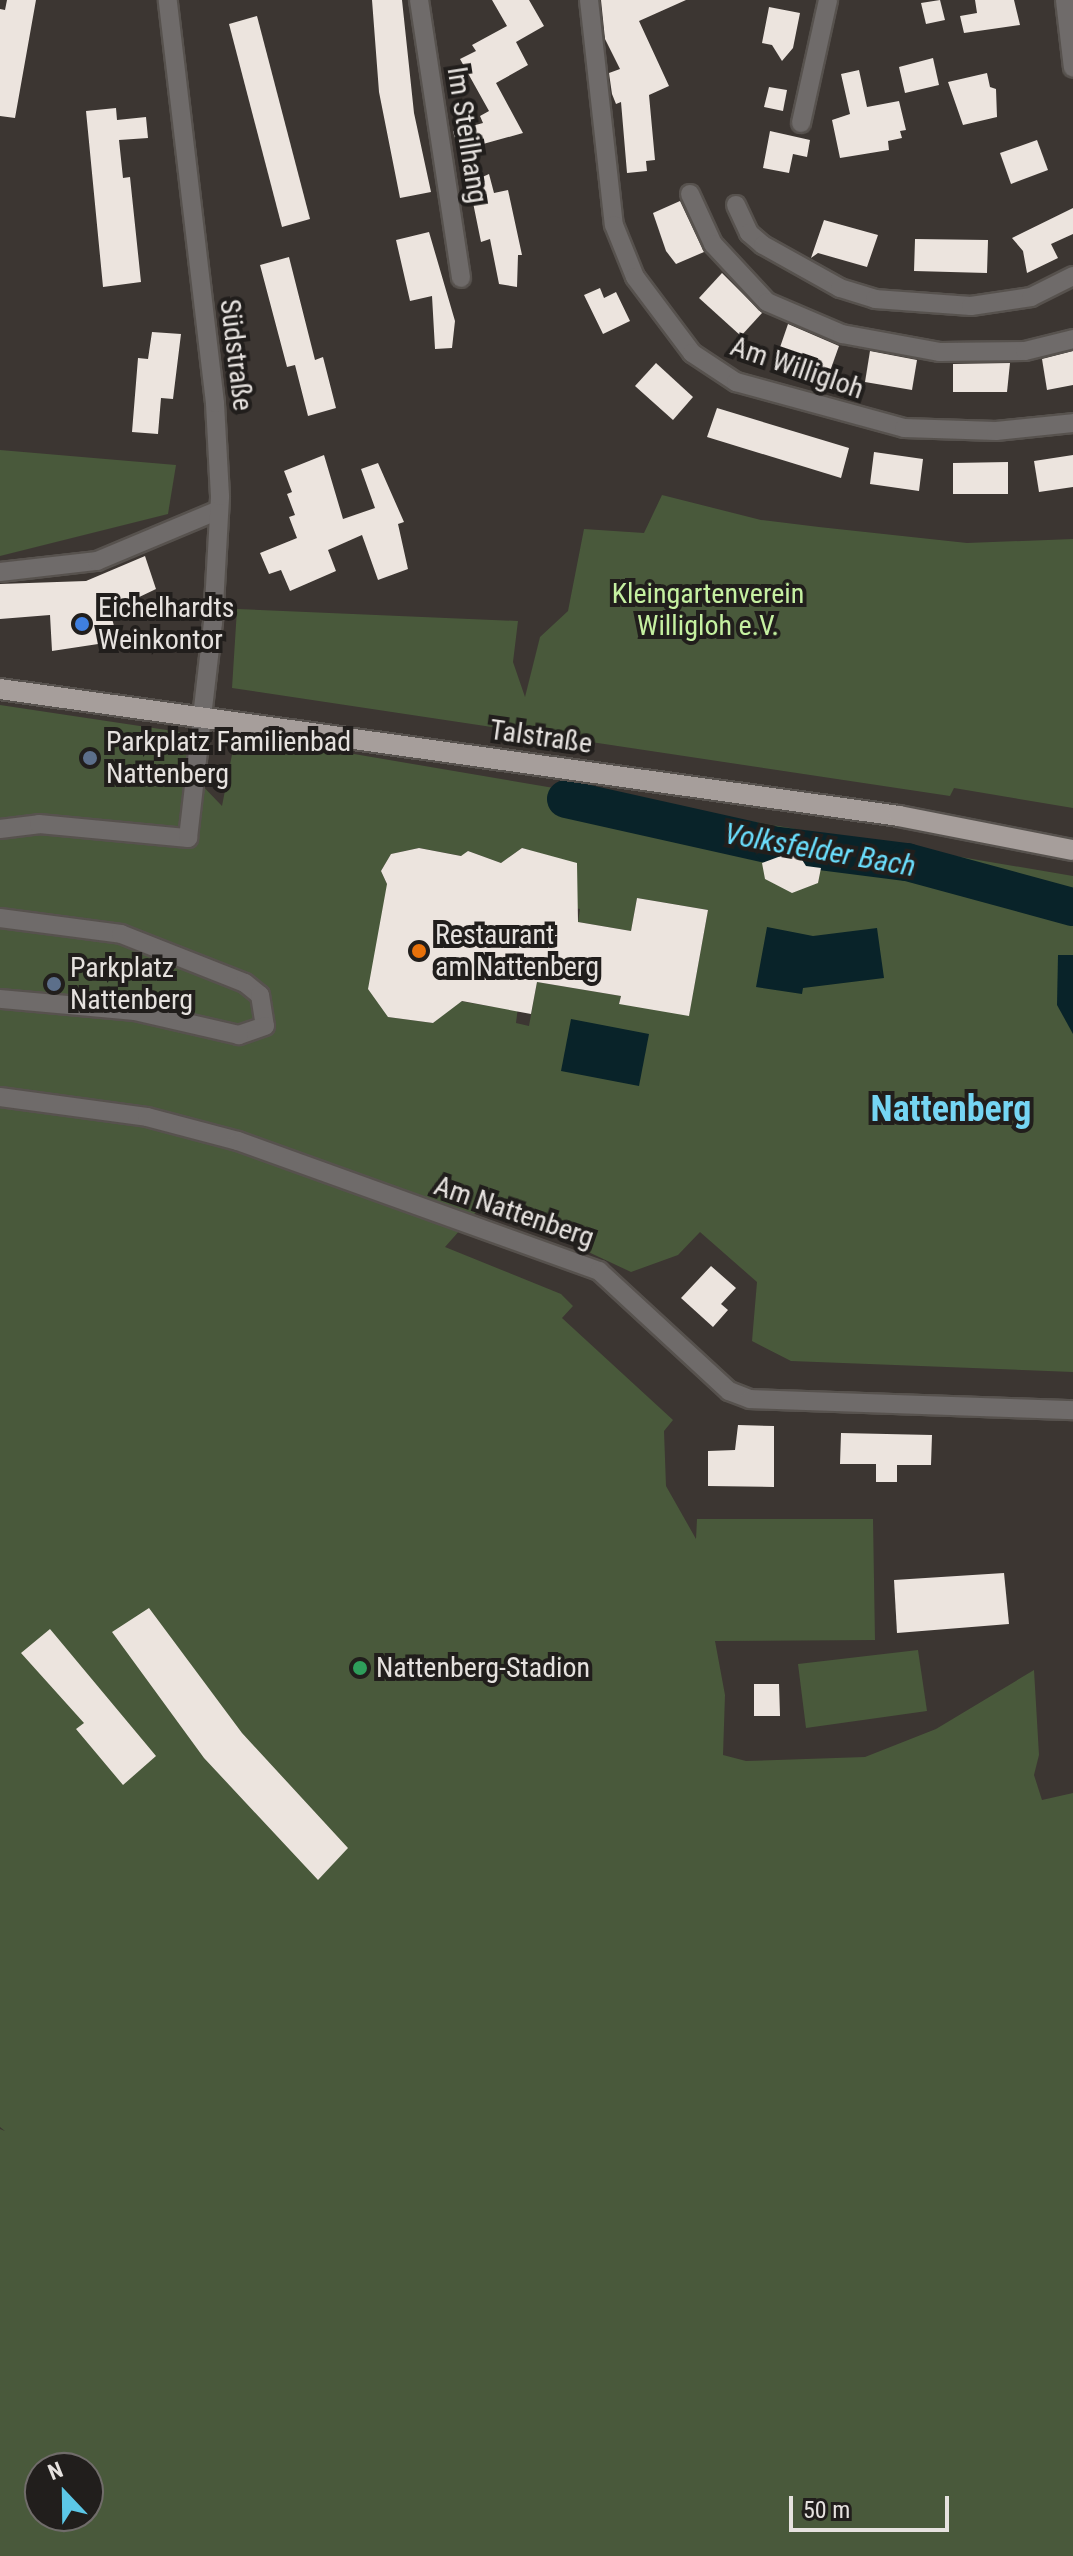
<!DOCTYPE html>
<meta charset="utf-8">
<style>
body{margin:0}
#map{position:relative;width:1073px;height:2556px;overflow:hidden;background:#3c3632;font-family:"Roboto Condensed",sans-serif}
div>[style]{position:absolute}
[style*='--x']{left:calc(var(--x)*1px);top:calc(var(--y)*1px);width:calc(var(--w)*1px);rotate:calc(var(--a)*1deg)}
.green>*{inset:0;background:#49593b}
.water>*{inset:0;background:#092329}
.river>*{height:38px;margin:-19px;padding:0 19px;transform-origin:19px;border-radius:19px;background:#092329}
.building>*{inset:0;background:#ece4de}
.roads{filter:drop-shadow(2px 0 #57524e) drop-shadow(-2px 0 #57524e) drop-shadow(0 2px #57524e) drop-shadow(0 -2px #57524e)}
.minor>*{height:18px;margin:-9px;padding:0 9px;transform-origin:9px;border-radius:9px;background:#6f6b6a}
.primary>*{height:20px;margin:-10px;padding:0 10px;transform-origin:10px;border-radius:10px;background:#a69e9b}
.dots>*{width:22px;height:22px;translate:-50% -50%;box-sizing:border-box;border:4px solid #211e1c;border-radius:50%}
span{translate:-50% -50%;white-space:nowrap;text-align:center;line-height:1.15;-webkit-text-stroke:8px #211e1c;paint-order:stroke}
.street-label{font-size:28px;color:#e6e2df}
.park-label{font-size:28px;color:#c5f0a1}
.poi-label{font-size:28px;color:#e6e2df}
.left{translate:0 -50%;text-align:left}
.water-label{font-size:30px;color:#6adefd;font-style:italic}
.district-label{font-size:36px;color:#75d5f3;font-weight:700}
.north{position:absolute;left:24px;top:2452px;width:80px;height:80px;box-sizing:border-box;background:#211e1c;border:2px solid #706c6a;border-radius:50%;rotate:338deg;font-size:22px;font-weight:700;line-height:32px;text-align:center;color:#e6e2df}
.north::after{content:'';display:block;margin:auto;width:28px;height:36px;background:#5cc7e7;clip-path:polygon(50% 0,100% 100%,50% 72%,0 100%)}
.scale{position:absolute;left:789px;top:2496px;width:160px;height:36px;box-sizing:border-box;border:4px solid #e6e2df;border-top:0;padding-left:10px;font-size:24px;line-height:28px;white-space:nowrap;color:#e6e2df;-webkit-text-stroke:6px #211e1c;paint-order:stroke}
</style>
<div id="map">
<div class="green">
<div style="clip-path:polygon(0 450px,176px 465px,168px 514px,0 556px)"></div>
<div style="clip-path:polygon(662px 495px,761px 520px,819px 527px,967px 543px,1073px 539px,1073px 808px,954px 788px,950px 796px,232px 688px,237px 609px,518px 621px,513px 662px,525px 697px,540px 637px,568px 611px,584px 529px,644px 533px)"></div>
<div style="clip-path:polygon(evenodd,0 705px,180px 732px,195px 778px,222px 806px,236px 734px,1073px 876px,1073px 1372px,791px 1361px,752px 1341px,757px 1282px,700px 1232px,678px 1255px,631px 1272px,484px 1203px,445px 1247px,561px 1294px,573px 1306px,562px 1318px,673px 1420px,664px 1431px,666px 1486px,696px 1539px,697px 1519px,873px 1519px,875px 1640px,715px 1641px,725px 1695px,723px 1755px,746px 1761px,865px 1757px,936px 1729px,1034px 1670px,1039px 1755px,1034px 1775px,1042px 1800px,1073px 1793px,1073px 2556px,0 2556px,0 2129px,5px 2131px,0 2127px,0 705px,419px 848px,462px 856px,468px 851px,501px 863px,522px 848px,577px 864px,577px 892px,530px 900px,580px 909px,578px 922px,631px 931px,637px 898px,708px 910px,689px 1015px,619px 1003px,621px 996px,537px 982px,529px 1026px,516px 1023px,519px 999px,497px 996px,494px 1007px,460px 1001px,433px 1023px,388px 1017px,387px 884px,381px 871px,391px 854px,419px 848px,0 705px,40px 2468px,88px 2468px,88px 2516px,40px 2516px,40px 2468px)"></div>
<div style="clip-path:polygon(918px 1650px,927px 1711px,806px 1728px,798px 1664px)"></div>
</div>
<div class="water">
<div style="clip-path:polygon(767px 927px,813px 936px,877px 928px,884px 978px,803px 988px,802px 994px,756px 987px)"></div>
<div style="clip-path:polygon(1058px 955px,1073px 955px,1073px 1034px,1057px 1005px)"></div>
<div style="clip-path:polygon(571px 1019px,649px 1034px,639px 1086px,561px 1071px)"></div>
</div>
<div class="river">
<div style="--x:566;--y:799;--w:211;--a:12.6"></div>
<div style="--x:772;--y:845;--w:136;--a:7.2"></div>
<div style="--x:907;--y:862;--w:172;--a:15.2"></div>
</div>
<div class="building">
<div style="clip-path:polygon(7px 0,36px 0,15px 118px,0 116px,0 9px,5px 10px)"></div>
<div style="clip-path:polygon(372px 0,402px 0,414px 113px,431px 192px,400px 198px,379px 92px)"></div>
<div style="clip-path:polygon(492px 0,529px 0,544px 26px,516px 42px,528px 65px,496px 83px,523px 133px,458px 151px,453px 131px,483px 123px,480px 116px,489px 111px,460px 59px,476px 51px,472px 45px,507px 26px)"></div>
<div style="clip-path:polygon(601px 0,686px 0,639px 21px,669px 86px,649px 95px,655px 160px,646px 161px,647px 171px,627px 173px,621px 102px,616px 104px,612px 94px,609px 73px,620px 69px,605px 39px)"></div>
<div style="clip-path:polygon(940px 0,945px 20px,926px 24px,921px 3px)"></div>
<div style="clip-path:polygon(975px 0,1014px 0,1020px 25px,964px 33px,960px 16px,977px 13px)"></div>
<div style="clip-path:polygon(769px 7px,800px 13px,793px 48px,782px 61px,772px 45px,762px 43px)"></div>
<div style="clip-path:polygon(257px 16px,310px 219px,282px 227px,229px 24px)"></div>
<div style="clip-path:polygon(933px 58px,939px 85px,905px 93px,899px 67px)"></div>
<div style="clip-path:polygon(859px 70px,867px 107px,899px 101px,906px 130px,900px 131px,902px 138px,888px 141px,889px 150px,840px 158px,832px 120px,850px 114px,841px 74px)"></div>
<div style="clip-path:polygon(987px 73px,990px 87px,996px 89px,997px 117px,963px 125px,948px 82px)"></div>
<div style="clip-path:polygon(769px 87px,787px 90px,783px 111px,764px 107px)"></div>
<div style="clip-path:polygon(116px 108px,117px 120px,146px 117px,148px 138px,119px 140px,123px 178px,130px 177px,141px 282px,103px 287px,86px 111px)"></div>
<div style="clip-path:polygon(770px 131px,810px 140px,807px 157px,793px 154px,789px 173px,763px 168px)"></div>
<div style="clip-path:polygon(1037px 140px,1048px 170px,1011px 184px,1000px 153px)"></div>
<div style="clip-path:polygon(489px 174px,494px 193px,508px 190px,522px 255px,518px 255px,517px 287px,499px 284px,490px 239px,481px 242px,469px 183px)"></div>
<div style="clip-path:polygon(680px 201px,704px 252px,676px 264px,666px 251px,653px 213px)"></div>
<div style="clip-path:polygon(1073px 208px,1073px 234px,1051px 244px,1058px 258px,1027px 273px,1023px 251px,1012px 238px)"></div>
<div style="clip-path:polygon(824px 220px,878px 235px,867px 267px,818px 253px,811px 258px)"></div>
<div style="clip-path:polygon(429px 232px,455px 321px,452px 348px,435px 349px,432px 296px,410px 301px,396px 240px)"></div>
<div style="clip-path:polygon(915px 239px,988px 240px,987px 273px,914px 271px)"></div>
<div style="clip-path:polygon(289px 257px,315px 360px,323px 357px,336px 408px,308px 416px,295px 365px,287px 367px,260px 265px)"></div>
<div style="clip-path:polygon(722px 273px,762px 313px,741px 336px,699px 298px)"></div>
<div style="clip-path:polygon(600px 288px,604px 298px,616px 292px,630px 321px,603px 334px,584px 295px)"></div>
<div style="clip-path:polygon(788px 324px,839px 346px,829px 374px,777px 356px)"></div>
<div style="clip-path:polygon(152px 332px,181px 334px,173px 399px,161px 398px,158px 434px,132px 432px,138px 358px,148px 359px)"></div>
<div style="clip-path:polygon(870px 351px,917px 360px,912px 390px,865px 382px)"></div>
<div style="clip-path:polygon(1073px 351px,1073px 385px,1047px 390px,1042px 359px)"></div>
<div style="clip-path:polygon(656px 363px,693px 397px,673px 420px,635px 386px)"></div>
<div style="clip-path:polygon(1010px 363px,1007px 392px,953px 392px,953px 364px)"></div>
<div style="clip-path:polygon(717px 408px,849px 448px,841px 478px,707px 437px)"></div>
<div style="clip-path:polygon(874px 452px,923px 459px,919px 491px,870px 484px)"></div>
<div style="clip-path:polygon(324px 455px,343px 519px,375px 508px,361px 469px,378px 463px,404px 522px,398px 524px,408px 569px,378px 580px,362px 535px,328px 550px,336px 571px,290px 591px,281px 570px,269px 574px,260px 553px,297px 538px,289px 517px,295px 515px,287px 494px,292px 492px,284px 471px)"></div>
<div style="clip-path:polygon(1073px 455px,1073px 487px,1039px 492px,1034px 461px)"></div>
<div style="clip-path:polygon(1008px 462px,1008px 494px,953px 494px,953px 463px)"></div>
<div style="clip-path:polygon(145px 556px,156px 589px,110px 611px,118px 641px,52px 651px,50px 615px,0 619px,0 584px,86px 581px)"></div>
<div style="clip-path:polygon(419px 848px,461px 856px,468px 851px,501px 863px,522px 848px,577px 863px,578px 922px,631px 931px,637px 898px,708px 910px,689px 1016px,619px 1004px,621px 996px,537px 982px,531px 1014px,462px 1001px,433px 1023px,388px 1017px,368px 989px,387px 884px,381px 871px,391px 854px)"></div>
<div style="clip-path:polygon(789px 853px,799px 855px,806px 866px,821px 868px,818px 883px,792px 893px,765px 879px,762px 863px)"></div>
<div style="clip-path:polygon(711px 1266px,736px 1288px,721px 1304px,728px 1310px,713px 1327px,681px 1298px)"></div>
<div style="clip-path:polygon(738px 1425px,774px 1426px,774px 1487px,708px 1486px,708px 1451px,735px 1450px)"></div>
<div style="clip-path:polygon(841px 1433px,932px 1435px,931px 1465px,897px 1465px,897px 1482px,876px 1482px,876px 1464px,840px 1464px)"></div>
<div style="clip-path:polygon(1004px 1573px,1009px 1624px,897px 1633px,894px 1580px)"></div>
<div style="clip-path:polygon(149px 1608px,242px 1733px,348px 1848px,318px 1880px,204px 1758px,112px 1632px)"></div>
<div style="clip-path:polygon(50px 1629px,156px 1756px,123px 1785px,76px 1729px,84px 1723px,21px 1653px)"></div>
<div style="clip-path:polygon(754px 1684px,779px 1684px,780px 1716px,754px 1716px)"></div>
</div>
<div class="roads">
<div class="minor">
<div style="--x:419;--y:0;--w:281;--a:81.4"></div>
<div style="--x:589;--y:0;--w:226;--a:83.7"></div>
<div style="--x:614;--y:225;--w:56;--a:68"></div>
<div style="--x:635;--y:277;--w:95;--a:53.1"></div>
<div style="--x:692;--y:353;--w:53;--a:33.4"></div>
<div style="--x:736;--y:382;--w:174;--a:15.3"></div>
<div style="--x:904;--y:428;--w:92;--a:1.9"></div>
<div style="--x:996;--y:431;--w:77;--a:-5.9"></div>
<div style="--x:1065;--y:0;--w:68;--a:83.3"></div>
<div style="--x:801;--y:123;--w:126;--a:-77.6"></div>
<div style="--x:690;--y:194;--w:55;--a:65.3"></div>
<div style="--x:713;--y:244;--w:79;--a:47"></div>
<div style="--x:767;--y:302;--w:82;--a:23.1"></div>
<div style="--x:842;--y:334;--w:100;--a:10.4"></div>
<div style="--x:940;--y:352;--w:85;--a:-0.7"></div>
<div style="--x:1025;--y:351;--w:49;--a:-14"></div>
<div style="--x:736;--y:205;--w:31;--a:65"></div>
<div style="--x:749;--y:233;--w:18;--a:41"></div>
<div style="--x:763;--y:245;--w:88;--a:29.2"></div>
<div style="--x:840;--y:288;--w:37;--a:17"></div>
<div style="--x:875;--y:299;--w:96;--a:4.2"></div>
<div style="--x:971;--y:306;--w:61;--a:-8.5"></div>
<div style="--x:1031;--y:297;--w:47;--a:-26.6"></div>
<div style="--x:0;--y:572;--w:98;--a:-6.5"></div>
<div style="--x:97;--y:561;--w:132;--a:-22.7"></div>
<div style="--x:0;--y:829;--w:39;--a:-7"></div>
<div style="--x:39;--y:824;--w:150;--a:5.4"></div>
<div style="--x:188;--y:838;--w:216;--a:-83.4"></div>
<div style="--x:213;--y:623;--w:127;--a:-86.8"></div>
<div style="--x:220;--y:496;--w:93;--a:-93.1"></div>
<div style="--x:215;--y:403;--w:406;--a:-96.7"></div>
<div style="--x:0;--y:918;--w:122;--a:7.5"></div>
<div style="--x:121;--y:934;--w:133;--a:21.6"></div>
<div style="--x:245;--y:983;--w:19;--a:39"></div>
<div style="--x:260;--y:995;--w:31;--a:81"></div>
<div style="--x:265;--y:1026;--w:28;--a:161"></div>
<div style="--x:239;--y:1035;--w:107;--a:-167"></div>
<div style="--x:135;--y:1011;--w:136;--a:-174.9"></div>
<div style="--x:0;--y:1097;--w:148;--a:7.7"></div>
<div style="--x:147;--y:1117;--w:94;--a:14.8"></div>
<div style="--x:238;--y:1141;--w:384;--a:19.8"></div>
<div style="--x:599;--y:1271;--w:177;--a:42.7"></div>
<div style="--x:729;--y:1391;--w:22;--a:21"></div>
<div style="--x:750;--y:1399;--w:323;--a:2"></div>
</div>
<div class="primary">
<div style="--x:0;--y:689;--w:908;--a:8.04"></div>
<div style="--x:899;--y:816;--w:177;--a:11.1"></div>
</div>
</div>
<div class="dots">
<div style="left:82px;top:624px;background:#3f7fe0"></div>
<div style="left:90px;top:758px;background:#5c6f8a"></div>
<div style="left:419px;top:951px;background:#e8710a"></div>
<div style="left:54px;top:984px;background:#5c6f8a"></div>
<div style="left:360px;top:1668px;background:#2e9e5b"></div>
</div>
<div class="street-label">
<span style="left:467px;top:135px;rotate:81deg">Im Steilhang</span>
<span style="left:236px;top:355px;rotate:83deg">Südstraße</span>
<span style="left:797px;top:368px;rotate:19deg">Am Willigloh</span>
<span style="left:541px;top:737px;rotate:8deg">Talstraße</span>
<span style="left:514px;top:1212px;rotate:19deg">Am Nattenberg</span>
</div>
<div class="park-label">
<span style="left:708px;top:610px">Kleingartenverein<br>Willigloh e.V.</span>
</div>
<div class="poi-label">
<span class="left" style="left:98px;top:624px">Eichelhardts<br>Weinkontor</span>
<span class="left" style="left:106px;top:758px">Parkplatz Familienbad<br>Nattenberg</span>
<span class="left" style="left:435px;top:951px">Restaurant<br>am Nattenberg</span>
<span class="left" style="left:70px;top:984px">Parkplatz<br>Nattenberg</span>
<span class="left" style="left:376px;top:1668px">Nattenberg-Stadion</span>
</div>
<div class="water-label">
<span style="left:820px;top:850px;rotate:10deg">Volksfelder Bach</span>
</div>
<div class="district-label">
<span style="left:951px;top:1110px">Nattenberg</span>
</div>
<div class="north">N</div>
<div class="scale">50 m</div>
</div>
